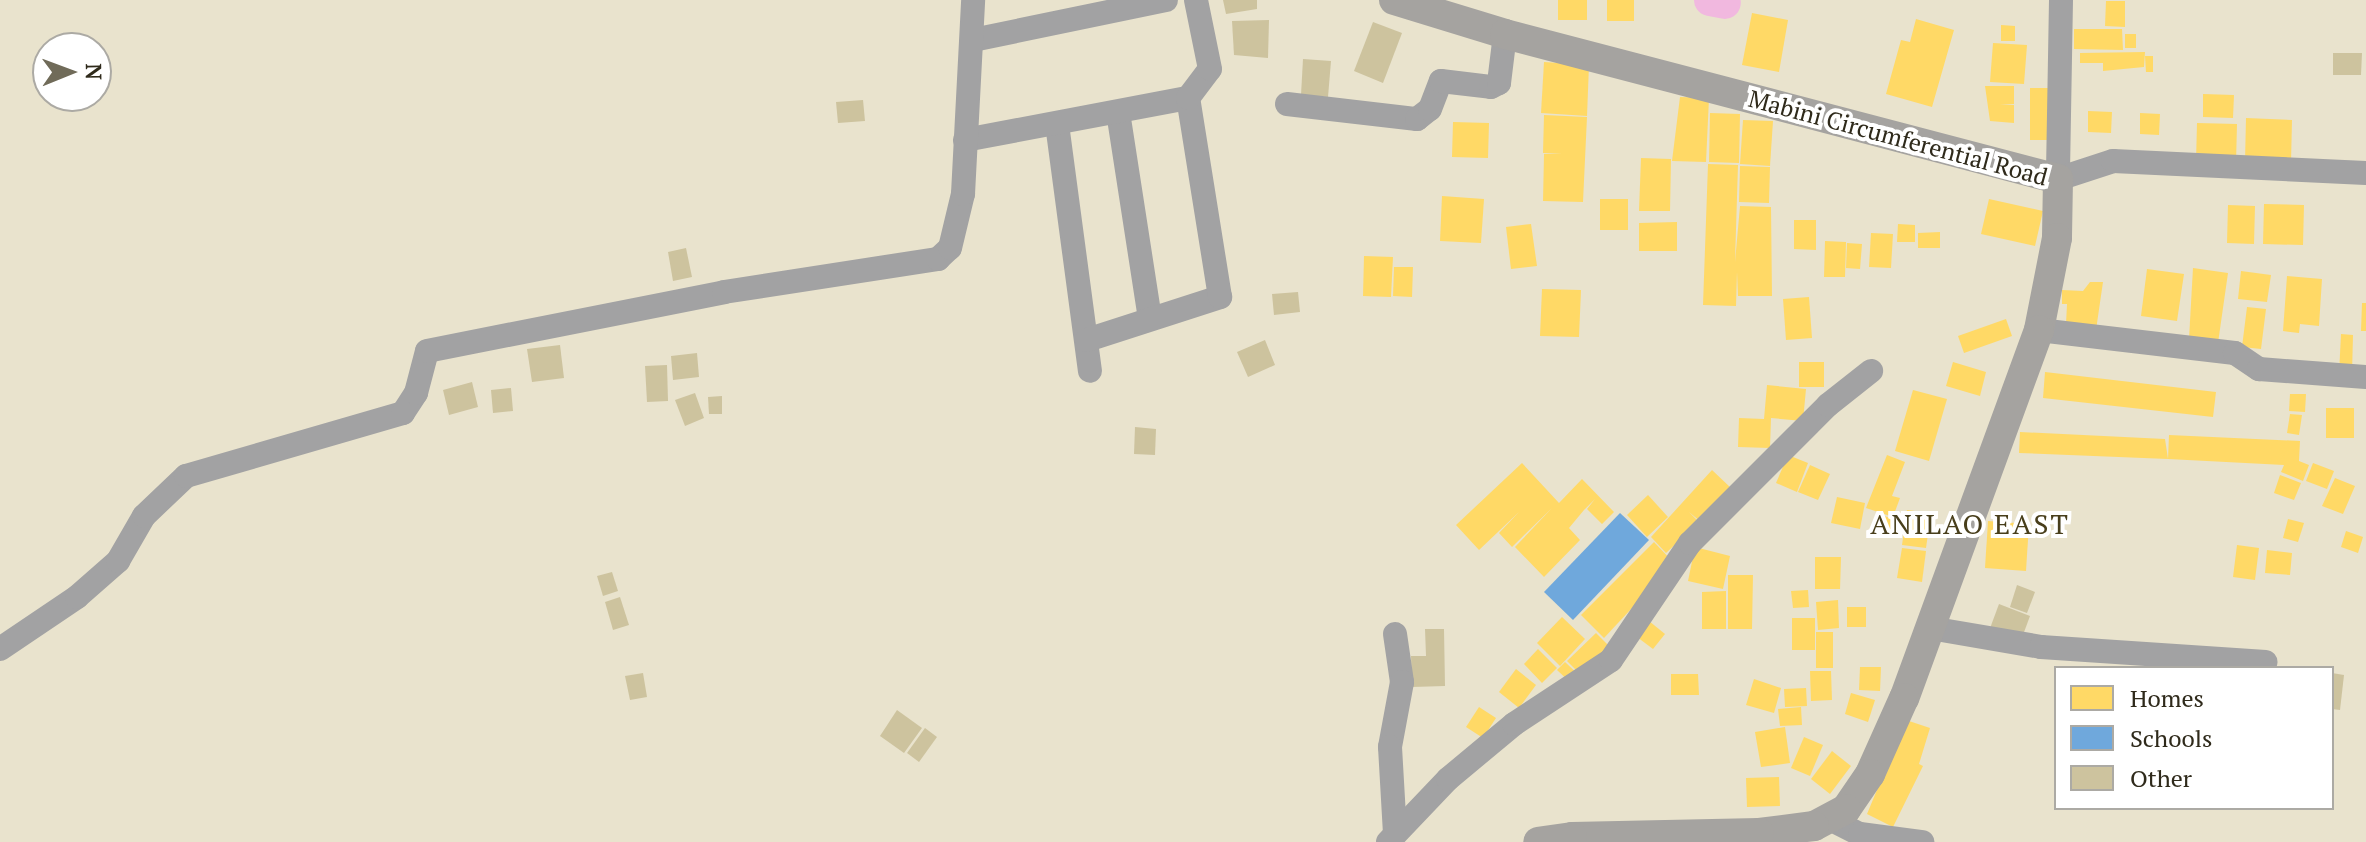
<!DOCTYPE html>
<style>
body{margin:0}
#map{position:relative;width:2366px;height:842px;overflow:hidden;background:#e9e3cd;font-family:"PT Serif",serif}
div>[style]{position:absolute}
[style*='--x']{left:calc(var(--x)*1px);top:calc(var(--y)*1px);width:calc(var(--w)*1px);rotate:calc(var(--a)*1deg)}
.homes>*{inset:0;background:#ffd966}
.schools>*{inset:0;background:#6fa8dc}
.river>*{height:32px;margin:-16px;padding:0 16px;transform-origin:16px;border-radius:16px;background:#f1b8df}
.building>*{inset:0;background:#cdc39e}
.minor>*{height:24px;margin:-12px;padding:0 12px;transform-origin:12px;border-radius:12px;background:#a2a2a3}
.major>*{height:30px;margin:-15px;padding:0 15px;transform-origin:15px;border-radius:15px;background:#a5a3a0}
span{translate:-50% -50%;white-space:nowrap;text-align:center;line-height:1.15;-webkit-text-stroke:8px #fff;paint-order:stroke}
.street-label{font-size:24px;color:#2f2a1b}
.quarter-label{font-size:28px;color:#483e1b;letter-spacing:2px}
.legend{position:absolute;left:2054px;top:666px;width:280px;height:144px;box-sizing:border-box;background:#fff;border:2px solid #acaaa4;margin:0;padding:10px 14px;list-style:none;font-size:24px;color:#2f2a1b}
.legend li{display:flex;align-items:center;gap:16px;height:40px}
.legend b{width:40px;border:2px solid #acaaa4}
.north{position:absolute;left:32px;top:32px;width:80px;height:80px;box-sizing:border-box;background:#fff;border:2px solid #acaaa4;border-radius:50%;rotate:89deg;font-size:22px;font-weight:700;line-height:32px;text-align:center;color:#2f2a1b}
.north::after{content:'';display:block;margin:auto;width:28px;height:36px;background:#706b59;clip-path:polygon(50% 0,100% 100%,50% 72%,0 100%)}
</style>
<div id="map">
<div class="homes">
<div style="clip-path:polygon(1558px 0,1587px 0,1587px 20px,1558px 20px)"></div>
<div style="clip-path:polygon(1607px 0,1634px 0,1634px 21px,1607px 21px)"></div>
<div style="clip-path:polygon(2106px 1px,2125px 1px,2125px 27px,2105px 26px)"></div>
<div style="clip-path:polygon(1752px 13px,1788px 20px,1779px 72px,1742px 65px)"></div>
<div style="clip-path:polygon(1916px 19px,1954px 30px,1932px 107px,1886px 94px,1901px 40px,1910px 42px)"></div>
<div style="clip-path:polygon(2001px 25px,2015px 26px,2015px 41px,2001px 41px)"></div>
<div style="clip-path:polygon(2074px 29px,2122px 29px,2123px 50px,2074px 49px)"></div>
<div style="clip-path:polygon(2125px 34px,2136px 34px,2136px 48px,2125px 48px)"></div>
<div style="clip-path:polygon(1993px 43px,2027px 45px,2024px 84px,1990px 82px)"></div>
<div style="clip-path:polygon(2145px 52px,2144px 67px,2103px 71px,2103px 63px,2080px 63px,2080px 53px)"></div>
<div style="clip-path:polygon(2145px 56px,2153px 56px,2153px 72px,2146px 72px)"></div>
<div style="clip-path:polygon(1544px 62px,1589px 65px,1587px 116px,1541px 113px)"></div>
<div style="clip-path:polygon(1985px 86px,2014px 86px,2014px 104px,2000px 105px,2014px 105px,2014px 123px,1990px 121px)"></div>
<div style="clip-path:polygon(2030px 88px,2050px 88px,2050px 140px,2030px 140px)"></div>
<div style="clip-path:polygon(2203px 94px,2234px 95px,2233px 118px,2203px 117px)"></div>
<div style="clip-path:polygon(1680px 97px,1709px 98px,1706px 162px,1672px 161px)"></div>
<div style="clip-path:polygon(2088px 111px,2112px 112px,2111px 133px,2088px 132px)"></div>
<div style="clip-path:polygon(1710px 113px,1740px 114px,1739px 163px,1709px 162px)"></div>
<div style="clip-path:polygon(2140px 113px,2160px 114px,2159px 135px,2140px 134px)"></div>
<div style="clip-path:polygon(1544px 115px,1587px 117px,1583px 202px,1543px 201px,1544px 154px,1562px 154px,1543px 153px)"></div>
<div style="clip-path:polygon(2246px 118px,2292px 120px,2291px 163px,2245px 162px)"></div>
<div style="clip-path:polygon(1743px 120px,1773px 121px,1770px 166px,1740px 164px)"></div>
<div style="clip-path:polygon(1453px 122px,1489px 123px,1488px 158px,1452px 157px)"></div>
<div style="clip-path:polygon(2197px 123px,2237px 124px,2236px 163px,2196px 162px)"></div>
<div style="clip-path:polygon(1641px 158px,1671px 159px,1670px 211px,1639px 211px)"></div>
<div style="clip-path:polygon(1708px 164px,1738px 165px,1735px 262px,1740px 206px,1771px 207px,1772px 296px,1738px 296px,1737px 272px,1736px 306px,1703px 305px)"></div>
<div style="clip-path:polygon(1740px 166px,1770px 167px,1769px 203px,1739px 202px)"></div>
<div style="clip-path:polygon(1442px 196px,1484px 199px,1481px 243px,1440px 241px)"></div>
<div style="clip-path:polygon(1600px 199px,1628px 199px,1628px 230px,1600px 230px)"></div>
<div style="clip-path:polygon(1989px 199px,2043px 211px,2035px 246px,1981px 234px)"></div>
<div style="clip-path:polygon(2264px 204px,2304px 205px,2303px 245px,2263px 244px)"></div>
<div style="clip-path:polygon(2228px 205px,2255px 206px,2254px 244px,2227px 243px)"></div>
<div style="clip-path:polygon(1794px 220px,1816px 220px,1816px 250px,1794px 249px)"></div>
<div style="clip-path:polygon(1677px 222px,1677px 251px,1639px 251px,1639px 223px)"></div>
<div style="clip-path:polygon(1531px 224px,1537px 266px,1511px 269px,1506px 227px)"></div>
<div style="clip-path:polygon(1898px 224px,1915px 225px,1915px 242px,1897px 242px)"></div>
<div style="clip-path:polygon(1940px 232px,1940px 248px,1918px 248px,1918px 233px)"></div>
<div style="clip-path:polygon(1871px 233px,1893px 234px,1891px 268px,1869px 267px)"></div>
<div style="clip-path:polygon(1825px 241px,1846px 242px,1845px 277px,1824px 277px)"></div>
<div style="clip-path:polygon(1847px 243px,1862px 244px,1860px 269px,1846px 268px)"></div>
<div style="clip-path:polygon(1364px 256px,1393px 257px,1391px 297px,1363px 296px)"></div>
<div style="clip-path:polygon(1394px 267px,1413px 267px,1412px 297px,1393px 296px)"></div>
<div style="clip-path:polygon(2193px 268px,2228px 273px,2218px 343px,2189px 339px)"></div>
<div style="clip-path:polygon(2147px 269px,2184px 274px,2177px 321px,2141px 316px)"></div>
<div style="clip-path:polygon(2241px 271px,2271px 275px,2267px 302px,2238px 299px)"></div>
<div style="clip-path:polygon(2287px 276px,2322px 279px,2319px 326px,2300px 324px,2299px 333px,2283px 331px)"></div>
<div style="clip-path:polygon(2090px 282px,2103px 282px,2096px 330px,2066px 324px,2067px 304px,2062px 304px,2062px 290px,2083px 291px)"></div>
<div style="clip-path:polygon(1542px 289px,1581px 290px,1579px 337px,1540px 336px)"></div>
<div style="clip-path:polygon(1809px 297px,1812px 338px,1786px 340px,1783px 299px)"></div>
<div style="clip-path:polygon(2362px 303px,2366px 303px,2366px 331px,2361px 331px)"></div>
<div style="clip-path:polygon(2247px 307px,2266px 309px,2261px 349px,2242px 347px)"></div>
<div style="clip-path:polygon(2006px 319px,2012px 336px,1964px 353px,1958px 336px)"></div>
<div style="clip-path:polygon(2341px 334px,2353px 335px,2352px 374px,2339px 374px)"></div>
<div style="clip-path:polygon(1799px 362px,1824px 362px,1824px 387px,1799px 387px)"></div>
<div style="clip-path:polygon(1953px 362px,1986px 372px,1980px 396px,1946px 386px)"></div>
<div style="clip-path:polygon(2045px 372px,2216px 392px,2213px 417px,2043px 398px)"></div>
<div style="clip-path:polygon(1767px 385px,1806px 389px,1803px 421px,1771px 418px,1770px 448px,1738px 447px,1739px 418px,1764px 419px)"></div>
<div style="clip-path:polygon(1913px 390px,1947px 399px,1929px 461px,1895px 451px)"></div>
<div style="clip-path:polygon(2290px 394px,2306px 394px,2305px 412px,2289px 411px)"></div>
<div style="clip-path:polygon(2326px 408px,2354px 408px,2354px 438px,2326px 438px)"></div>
<div style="clip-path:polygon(2290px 414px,2302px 415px,2299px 435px,2287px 433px)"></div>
<div style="clip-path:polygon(2020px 432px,2165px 439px,2168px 459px,2019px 453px)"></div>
<div style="clip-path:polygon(2169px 435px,2300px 441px,2299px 461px,2309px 465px,2303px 481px,2281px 472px,2284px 465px,2168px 459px)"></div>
<div style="clip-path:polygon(1788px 455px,1808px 463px,1797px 492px,1776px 483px)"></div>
<div style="clip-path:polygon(1887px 455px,1905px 462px,1892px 496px,1900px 498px,1893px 517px,1866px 508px)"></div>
<div style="clip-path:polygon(1522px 463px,1559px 503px,1582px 479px,1614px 512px,1602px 524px,1587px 509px,1595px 499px,1584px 510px,1569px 528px,1580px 540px,1544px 577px,1515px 547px,1552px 508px,1512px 547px,1499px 533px,1519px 512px,1479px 550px,1456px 525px)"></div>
<div style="clip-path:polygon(2313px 463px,2334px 471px,2327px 489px,2306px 481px)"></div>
<div style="clip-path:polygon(1810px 465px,1830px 474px,1818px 500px,1798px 492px)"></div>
<div style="clip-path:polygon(1712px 470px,1731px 488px,1701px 522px,1689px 512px,1699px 522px,1666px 553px,1651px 537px)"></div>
<div style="clip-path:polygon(2280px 475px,2301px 483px,2294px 500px,2274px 493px)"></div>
<div style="clip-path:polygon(2335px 478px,2355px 486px,2343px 514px,2322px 506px)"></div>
<div style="clip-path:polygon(1648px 495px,1668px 517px,1647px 537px,1627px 515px)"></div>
<div style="clip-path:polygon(1837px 497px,1865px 503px,1860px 529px,1831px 523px)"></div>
<div style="clip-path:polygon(1907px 510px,1931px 513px,1926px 548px,1902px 545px)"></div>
<div style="clip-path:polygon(1881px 515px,1894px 519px,1889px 536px,1876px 532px)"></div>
<div style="clip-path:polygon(2288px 519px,2304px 523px,2298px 542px,2283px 538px)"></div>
<div style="clip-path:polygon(1988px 521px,2029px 524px,2026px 571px,1985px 568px)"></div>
<div style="clip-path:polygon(2346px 531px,2363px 537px,2358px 553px,2341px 547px)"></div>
<div style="clip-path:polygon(1654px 542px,1674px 563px,1604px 638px,1581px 615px)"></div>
<div style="clip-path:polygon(2237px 545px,2259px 548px,2255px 580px,2233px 577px)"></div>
<div style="clip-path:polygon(1695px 547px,1730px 556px,1723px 589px,1688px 581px)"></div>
<div style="clip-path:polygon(1902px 548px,1926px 551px,1922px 582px,1897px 578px)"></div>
<div style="clip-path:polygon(2267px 550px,2292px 553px,2290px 575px,2265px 573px)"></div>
<div style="clip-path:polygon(1815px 557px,1841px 557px,1840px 589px,1815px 589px)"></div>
<div style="clip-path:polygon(1728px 575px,1753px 575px,1752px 629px,1728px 629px)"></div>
<div style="clip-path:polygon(1808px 590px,1809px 607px,1793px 608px,1791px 591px)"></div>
<div style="clip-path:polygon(1726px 591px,1726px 629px,1702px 629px,1702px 592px)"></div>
<div style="clip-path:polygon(1838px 600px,1839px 628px,1818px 630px,1816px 602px)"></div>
<div style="clip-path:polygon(1847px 607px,1866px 607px,1866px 627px,1847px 627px)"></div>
<div style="clip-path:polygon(1562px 617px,1585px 639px,1560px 666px,1537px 643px)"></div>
<div style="clip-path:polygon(1792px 618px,1815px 618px,1815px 650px,1792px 650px)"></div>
<div style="clip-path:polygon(1649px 621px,1665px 634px,1653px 649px,1637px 637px)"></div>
<div style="clip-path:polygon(1816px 632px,1833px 632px,1833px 668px,1816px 668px)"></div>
<div style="clip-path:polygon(1596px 633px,1612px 649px,1583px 677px,1567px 661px)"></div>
<div style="clip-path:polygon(1538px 649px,1557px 668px,1542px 683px,1524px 664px)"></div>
<div style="clip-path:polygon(1565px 662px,1581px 677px,1573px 685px,1557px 670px)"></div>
<div style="clip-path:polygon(1860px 667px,1881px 667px,1880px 691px,1859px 690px)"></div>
<div style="clip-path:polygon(1516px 669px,1536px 685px,1519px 708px,1499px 692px)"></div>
<div style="clip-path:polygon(1810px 671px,1831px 671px,1832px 700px,1811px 701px)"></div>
<div style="clip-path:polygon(1671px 674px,1698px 674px,1699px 695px,1671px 695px)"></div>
<div style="clip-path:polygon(1754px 679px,1781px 688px,1774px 713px,1746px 705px)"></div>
<div style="clip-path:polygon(1806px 688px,1807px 706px,1785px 707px,1784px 689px)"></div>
<div style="clip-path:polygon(1851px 693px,1875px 700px,1868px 722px,1845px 714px)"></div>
<div style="clip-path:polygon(1479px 707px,1496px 718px,1483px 738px,1466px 727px)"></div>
<div style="clip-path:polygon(1801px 707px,1802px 725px,1780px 726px,1778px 709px)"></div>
<div style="clip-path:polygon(1906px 720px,1930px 728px,1919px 764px,1923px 766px,1893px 827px,1867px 814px)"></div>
<div style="clip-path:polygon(1785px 727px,1790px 763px,1761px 767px,1755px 732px)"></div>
<div style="clip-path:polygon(1804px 737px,1823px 745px,1810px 776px,1791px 768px)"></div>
<div style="clip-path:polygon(1832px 751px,1851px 766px,1830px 794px,1811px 779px)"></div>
<div style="clip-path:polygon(1779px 777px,1780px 806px,1747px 807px,1746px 778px)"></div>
</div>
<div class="schools">
<div style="clip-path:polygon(1620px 513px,1649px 540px,1573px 620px,1544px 592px)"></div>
</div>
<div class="river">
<div style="--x:1710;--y:0;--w:15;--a:11"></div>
</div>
<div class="building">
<div style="clip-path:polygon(1223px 0,1257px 0,1257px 9px,1226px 14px)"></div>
<div style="clip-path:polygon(1269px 20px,1268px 58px,1234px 55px,1232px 21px)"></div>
<div style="clip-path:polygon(1373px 22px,1402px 33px,1383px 83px,1354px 71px)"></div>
<div style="clip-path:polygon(2333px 53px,2362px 53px,2361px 75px,2333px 75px)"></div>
<div style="clip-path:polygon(1303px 59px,1331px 61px,1328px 97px,1301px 95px)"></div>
<div style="clip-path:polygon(863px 100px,865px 121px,838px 123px,836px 102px)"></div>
<div style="clip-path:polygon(686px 248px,692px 277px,673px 281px,668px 252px)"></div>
<div style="clip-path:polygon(1298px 292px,1300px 312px,1274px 315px,1272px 294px)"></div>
<div style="clip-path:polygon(1265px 340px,1275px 365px,1248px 377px,1237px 352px)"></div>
<div style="clip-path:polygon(560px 345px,564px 378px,532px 382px,527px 349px)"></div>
<div style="clip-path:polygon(697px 353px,699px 377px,673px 380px,671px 356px)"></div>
<div style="clip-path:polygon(667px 365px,668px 401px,647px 402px,645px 366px)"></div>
<div style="clip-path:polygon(472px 382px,478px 407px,449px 415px,443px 390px)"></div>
<div style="clip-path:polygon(511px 388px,513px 411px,493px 413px,491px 390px)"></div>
<div style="clip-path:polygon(695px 393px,704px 418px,685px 426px,675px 400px)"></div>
<div style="clip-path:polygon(722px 396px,722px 414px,709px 414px,708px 397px)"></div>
<div style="clip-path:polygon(1135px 427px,1156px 429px,1155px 455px,1134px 454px)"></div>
<div style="clip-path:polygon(612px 572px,618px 591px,603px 596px,597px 576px)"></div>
<div style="clip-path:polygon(2017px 585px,2035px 592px,2027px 613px,2010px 607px)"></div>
<div style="clip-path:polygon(620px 597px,629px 625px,613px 630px,605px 602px)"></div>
<div style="clip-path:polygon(1999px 604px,2030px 616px,2020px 643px,1989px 631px)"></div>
<div style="clip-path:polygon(1425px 629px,1444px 629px,1445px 686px,1412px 687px,1411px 656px,1426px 656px)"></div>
<div style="clip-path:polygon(643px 673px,647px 697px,630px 700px,625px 676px)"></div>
<div style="clip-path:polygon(2332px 673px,2344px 675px,2340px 710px,2332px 709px)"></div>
<div style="clip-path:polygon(897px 710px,922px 728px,904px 753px,880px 736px)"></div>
<div style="clip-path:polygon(925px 728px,937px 737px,919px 762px,907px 753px)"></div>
</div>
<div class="minor">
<div style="--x:2061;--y:0;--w:179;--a:91"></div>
<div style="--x:2058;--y:179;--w:58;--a:-18.1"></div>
<div style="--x:2113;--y:161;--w:253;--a:2.7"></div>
<div style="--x:973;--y:40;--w:197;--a:-11.7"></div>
<div style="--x:1287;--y:104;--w:131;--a:6.6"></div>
<div style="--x:1417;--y:119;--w:16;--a:-38"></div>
<div style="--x:1430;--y:109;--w:30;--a:-69"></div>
<div style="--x:1441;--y:81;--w:50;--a:6.8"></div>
<div style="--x:1491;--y:87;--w:9;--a:-27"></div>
<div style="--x:1499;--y:83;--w:49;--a:-83"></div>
<div style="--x:1118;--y:112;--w:208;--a:81.2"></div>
<div style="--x:1057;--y:124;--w:249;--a:82.4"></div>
<div style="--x:965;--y:140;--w:227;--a:-10.7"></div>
<div style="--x:2039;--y:330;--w:197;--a:6.7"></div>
<div style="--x:2235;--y:353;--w:29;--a:34"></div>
<div style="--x:2259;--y:369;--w:107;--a:4.3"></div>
<div style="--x:1087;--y:340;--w:140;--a:-17.9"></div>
<div style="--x:1220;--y:297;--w:202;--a:-99.1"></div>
<div style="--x:1188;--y:98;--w:36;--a:-53"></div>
<div style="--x:1210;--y:69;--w:70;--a:-101.5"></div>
<div style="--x:1930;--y:628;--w:113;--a:9.7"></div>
<div style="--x:2041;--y:647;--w:225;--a:3.8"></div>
<div style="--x:1395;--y:634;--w:49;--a:81.7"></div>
<div style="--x:1402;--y:682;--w:66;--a:100.5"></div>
<div style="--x:1390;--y:747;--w:87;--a:86.7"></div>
<div style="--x:0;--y:649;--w:93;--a:-34"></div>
<div style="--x:77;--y:597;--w:55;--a:-41.3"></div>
<div style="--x:118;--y:561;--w:52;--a:-60"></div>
<div style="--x:144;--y:516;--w:58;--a:-43.6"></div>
<div style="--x:186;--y:476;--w:226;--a:-16.2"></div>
<div style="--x:403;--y:413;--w:24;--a:-57"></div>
<div style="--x:416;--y:393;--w:43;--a:-75.3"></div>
<div style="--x:427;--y:351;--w:303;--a:-11.2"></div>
<div style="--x:724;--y:292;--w:217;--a:-8.8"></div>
<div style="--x:938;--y:259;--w:16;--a:-43"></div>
<div style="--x:950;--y:248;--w:56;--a:-76.5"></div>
<div style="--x:963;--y:194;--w:194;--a:-87"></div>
<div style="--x:1828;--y:818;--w:36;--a:27"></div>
<div style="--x:1860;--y:834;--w:63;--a:7.4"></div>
<div style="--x:1388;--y:842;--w:87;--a:-46.4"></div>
<div style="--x:1448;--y:779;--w:86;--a:-39.8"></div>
<div style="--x:1514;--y:724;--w:116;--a:-33.4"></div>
<div style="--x:1611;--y:660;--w:141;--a:-56"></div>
<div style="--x:1690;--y:543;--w:195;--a:-45"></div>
<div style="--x:1828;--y:405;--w:55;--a:-38.3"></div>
</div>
<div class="major">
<div style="--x:1394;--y:0;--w:116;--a:17"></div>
<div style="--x:1505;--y:34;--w:572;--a:14.69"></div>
<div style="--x:2058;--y:179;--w:59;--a:91"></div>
<div style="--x:2057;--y:238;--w:94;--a:101.1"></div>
<div style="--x:2039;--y:330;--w:392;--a:110.1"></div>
<div style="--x:1904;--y:698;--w:83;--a:114.1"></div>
<div style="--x:1870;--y:774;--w:42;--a:124.4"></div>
<div style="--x:1846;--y:809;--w:36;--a:152"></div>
<div style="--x:1814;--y:826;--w:55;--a:172.7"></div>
<div style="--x:1759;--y:833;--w:187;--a:178.8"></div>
<div style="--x:1572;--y:837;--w:34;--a:172"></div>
</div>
<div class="street-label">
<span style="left:1898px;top:138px;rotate:15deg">Mabini Circumferential Road</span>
</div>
<div class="quarter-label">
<span style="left:1970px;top:524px">ANILAO EAST</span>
</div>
<ul class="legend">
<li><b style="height:22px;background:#ffd966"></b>Homes</li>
<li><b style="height:22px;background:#6fa8dc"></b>Schools</li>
<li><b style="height:22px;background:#cdc39e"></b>Other</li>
</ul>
<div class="north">N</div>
</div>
